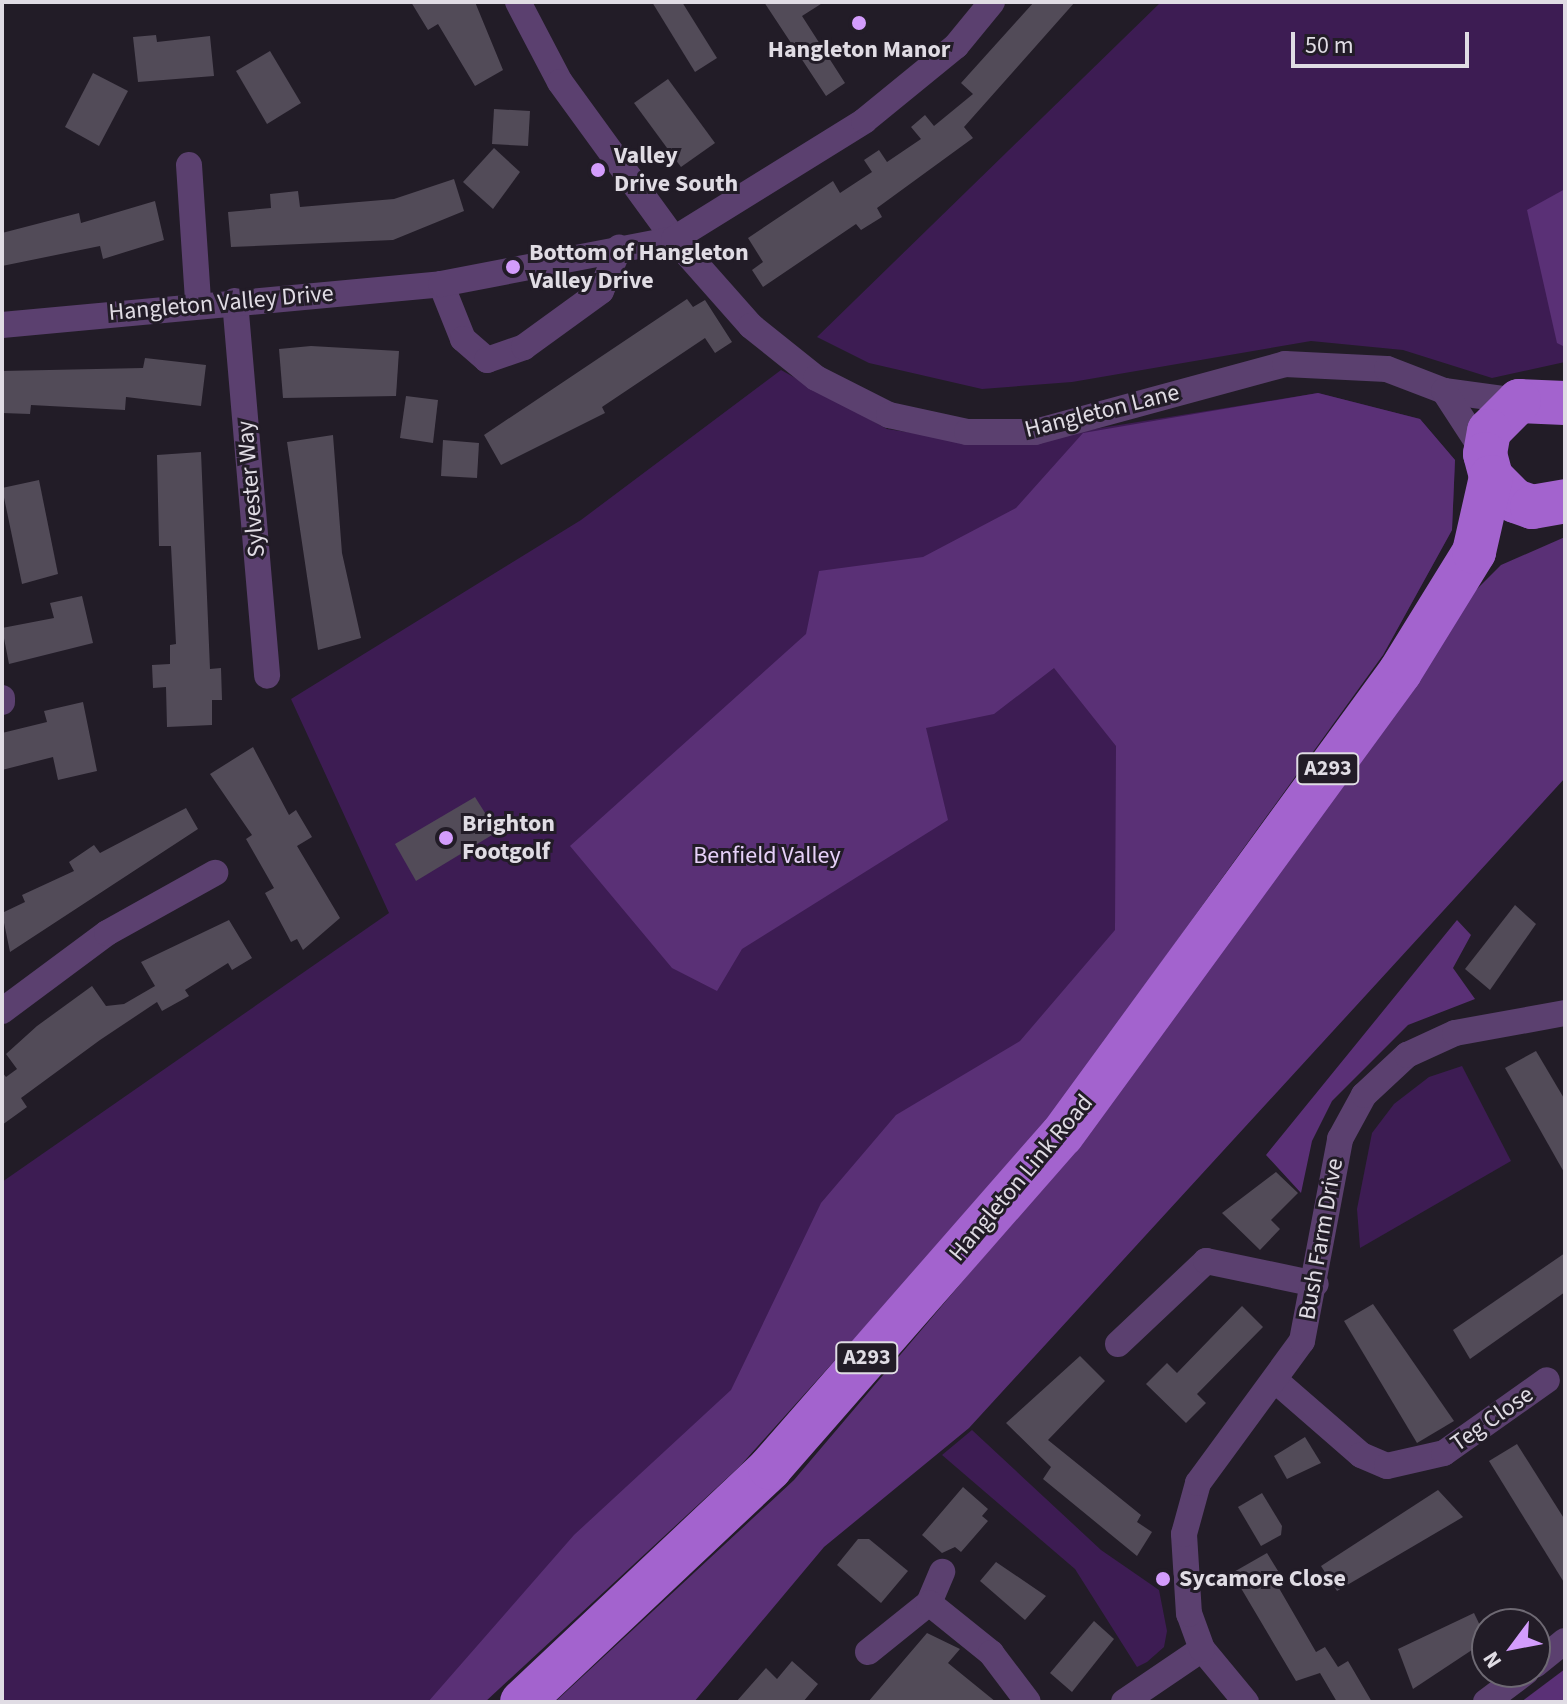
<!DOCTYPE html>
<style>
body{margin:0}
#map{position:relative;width:1567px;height:1704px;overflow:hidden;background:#221c27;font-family:"Source Sans 3",sans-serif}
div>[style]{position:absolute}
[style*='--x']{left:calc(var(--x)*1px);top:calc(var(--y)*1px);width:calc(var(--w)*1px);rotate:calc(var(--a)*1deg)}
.green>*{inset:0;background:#3d1c53}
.forest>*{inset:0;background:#5a3076}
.building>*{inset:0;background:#524b58}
.minor>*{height:26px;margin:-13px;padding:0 13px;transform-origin:13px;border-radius:13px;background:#5b406f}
.trunk>*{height:44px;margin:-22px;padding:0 22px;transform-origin:22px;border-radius:22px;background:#a363ce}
.dots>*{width:22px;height:22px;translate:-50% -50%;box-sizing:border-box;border:4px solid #221c27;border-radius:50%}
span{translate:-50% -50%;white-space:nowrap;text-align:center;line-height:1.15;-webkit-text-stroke:6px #221c27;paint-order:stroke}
.shield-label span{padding:2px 6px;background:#221c27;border:2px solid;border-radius:6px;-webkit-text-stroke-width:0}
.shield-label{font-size:22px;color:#e0dce4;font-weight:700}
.poi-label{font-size:24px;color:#e0dce4;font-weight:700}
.left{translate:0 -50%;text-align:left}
.street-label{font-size:24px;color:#e0dce4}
.park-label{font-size:24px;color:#e7d1f9}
.frame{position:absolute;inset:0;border:4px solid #e0dce4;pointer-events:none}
.north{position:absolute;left:1471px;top:1608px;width:80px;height:80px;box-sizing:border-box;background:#221c27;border:2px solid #6e6973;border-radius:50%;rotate:238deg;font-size:22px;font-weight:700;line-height:32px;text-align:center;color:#e0dce4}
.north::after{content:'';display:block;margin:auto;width:28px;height:36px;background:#d39cfc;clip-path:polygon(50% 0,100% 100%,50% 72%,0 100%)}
.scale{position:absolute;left:1291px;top:32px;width:178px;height:36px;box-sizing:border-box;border:4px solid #e0dce4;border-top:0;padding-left:10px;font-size:24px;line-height:28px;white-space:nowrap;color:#e0dce4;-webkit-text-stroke:6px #221c27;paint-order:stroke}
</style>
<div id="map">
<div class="green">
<div style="clip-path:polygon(1161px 2px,1565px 2px,1565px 362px,1492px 378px,1403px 350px,1311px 341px,1072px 382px,982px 389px,869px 363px,817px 337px)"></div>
<div style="clip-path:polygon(781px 370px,887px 429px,994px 445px,1318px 393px,1420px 419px,1455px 460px,1452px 530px,1383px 655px,485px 1702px,2px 1702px,2px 1182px,389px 913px,291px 699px,581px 520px)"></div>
<div style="clip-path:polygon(1462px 1066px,1511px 1161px,1360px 1248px,1357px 1209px,1372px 1133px,1394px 1104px,1429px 1077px)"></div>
<div style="clip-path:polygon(972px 1430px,1101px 1550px,1159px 1590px,1167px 1631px,1164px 1647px,1147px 1662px,1137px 1667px,1075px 1569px,942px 1455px)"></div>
</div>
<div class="forest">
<div style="clip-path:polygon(1565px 189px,1565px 347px,1557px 343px,1527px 210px)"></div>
<div style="clip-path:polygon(1318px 393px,1420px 419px,1455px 460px,1452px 530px,1383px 655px,1036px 1136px,740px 1466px,485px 1702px,428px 1702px,574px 1535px,731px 1390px,821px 1203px,896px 1115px,1020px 1041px,1115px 930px,1116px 746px,1054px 668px,994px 714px,926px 728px,948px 820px,742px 949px,717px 991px,672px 968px,570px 846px,806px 634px,819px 571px,923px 557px,1016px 508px,1083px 433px)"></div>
<div style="clip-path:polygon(1565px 537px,1565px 778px,969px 1428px,824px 1547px,694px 1702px,555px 1702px,794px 1480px,1058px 1169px,1444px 622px,1501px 565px)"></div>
<div style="clip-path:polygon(1457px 920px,1471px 935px,1453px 968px,1475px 999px,1408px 1025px,1332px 1101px,1312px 1141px,1301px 1193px,1266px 1155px)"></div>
<div style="clip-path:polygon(1565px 1669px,1565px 1700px,1521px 1702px)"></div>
</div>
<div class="building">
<div style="clip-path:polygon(411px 2px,475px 2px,503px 70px,475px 86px,438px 24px,428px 30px)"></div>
<div style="clip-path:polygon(652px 2px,682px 2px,717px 58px,695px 72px)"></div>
<div style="clip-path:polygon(764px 2px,824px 2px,802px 16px,845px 83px,826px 96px)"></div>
<div style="clip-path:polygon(1034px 2px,1075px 2px,964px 127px,973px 138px,877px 208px,882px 217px,861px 230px,856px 224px,763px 287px,752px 270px,763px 262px,748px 238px,833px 181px,840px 193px,872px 172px,864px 160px,879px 150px,887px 162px,921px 139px,911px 127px,925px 115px,934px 126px,973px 94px,961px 83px)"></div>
<div style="clip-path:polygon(156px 35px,157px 42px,210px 36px,214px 76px,138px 82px,133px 37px)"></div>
<div style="clip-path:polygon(270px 51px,301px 103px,267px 124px,236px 71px)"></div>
<div style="clip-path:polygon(93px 73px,128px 91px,99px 146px,65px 127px)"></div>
<div style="clip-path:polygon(668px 79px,715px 143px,681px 167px,634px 103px)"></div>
<div style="clip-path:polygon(494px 109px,530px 111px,528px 146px,492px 144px)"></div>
<div style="clip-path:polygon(494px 148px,520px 172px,493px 209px,463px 182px)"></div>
<div style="clip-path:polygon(454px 179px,464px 211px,393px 240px,231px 247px,228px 212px,271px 208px,270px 194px,298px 191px,300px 207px,394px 199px)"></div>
<div style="clip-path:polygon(155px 201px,164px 240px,103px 259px,100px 246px,2px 266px,2px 233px,79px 213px,81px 223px)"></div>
<div style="clip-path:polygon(687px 299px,693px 307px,705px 300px,732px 342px,715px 353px,705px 338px,602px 407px,605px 413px,501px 465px,484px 435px)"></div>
<div style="clip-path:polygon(311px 346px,399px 351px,396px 396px,283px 398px,279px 349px)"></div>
<div style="clip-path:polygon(145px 358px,206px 365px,201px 406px,126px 397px,125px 410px,31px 405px,30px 414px,2px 413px,2px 371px,143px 368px)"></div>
<div style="clip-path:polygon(406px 396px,438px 400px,433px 443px,400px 438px)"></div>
<div style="clip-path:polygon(333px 435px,342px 553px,361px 638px,318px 650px,287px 442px)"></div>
<div style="clip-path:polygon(443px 440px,479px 443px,477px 478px,441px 476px)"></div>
<div style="clip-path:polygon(201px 452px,210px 669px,221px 668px,222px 700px,212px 700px,212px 725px,167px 727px,166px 687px,153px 688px,152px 665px,170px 664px,170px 645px,176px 644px,171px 546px,159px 546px,157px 455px)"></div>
<div style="clip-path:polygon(39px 480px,58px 574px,22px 584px,2px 488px)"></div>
<div style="clip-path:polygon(82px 596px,93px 643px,9px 664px,2px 628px,54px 618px,50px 603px)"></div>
<div style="clip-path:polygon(83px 702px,97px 771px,58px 780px,53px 757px,2px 770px,2px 733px,47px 722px,44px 711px)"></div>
<div style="clip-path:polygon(253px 747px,289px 815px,296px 810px,312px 837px,297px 846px,340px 918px,303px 950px,297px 939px,291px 942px,265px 893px,274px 888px,246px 839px,252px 835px,210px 774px)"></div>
<div style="clip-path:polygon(475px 797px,497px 832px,416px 881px,395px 844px)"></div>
<div style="clip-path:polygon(186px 808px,198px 829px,10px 952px,2px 913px,25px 902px,22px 895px,74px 871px,69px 862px,94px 845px,100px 853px)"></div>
<div style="clip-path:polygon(1515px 905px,1536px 924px,1490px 990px,1465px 969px)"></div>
<div style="clip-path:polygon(229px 920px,252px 958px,232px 970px,228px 963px,185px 990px,189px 996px,162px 1011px,157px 1002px,100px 1040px,21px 1098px,27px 1107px,2px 1125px,2px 1072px,6px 1077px,17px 1069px,6px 1054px,37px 1026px,92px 986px,106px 1006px,124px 1004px,155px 986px,141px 962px)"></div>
<div style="clip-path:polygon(1536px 1051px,1565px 1100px,1565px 1174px,1505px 1068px)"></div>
<div style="clip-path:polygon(1276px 1172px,1298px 1193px,1271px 1220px,1280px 1229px,1260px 1250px,1222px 1213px)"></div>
<div style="clip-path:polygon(1565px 1253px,1565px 1292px,1470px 1359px,1453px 1330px)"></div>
<div style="clip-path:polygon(1373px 1304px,1454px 1421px,1417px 1443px,1344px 1321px)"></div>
<div style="clip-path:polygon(1242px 1306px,1263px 1327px,1197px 1394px,1206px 1403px,1186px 1423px,1146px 1384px,1167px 1363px,1177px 1373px)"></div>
<div style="clip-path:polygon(1080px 1356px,1105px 1381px,1048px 1440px,1141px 1515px,1137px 1522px,1152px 1532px,1137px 1556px,1043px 1479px,1051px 1467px,1006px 1423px)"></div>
<div style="clip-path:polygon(1305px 1437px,1321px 1463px,1287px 1479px,1274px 1456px)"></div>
<div style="clip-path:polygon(1517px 1444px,1565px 1520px,1565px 1584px,1489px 1461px)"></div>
<div style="clip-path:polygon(963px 1487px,988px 1509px,982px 1516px,988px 1521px,961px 1552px,955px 1547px,942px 1553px,922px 1535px)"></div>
<div style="clip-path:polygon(1438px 1490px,1463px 1517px,1337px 1591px,1321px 1566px)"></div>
<div style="clip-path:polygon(1262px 1493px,1282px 1526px,1281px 1535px,1261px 1546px,1238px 1507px)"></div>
<div style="clip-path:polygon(858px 1539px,869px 1539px,908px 1571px,881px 1603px,837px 1565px)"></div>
<div style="clip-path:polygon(1267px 1553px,1283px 1579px,1276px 1583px,1316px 1652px,1325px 1647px,1338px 1667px,1348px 1661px,1372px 1702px,1337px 1702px,1320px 1673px,1296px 1681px,1232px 1573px)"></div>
<div style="clip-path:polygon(996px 1562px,1046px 1596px,1025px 1620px,980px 1581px)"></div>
<div style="clip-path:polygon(1474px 1613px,1487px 1640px,1413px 1689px,1398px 1649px)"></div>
<div style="clip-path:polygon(1094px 1621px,1114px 1639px,1072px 1692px,1050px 1673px)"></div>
<div style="clip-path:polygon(927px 1633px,960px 1649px,948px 1663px,996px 1702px,868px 1702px)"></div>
<div style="clip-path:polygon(792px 1661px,818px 1684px,803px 1702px,736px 1702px,766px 1668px,777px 1679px)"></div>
</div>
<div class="minor">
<div style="--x:518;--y:2;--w:90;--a:62.3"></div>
<div style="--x:560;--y:82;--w:194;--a:54"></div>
<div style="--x:674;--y:239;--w:116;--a:48.5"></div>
<div style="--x:751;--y:326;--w:83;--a:38.7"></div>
<div style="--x:816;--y:378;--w:82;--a:26.9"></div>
<div style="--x:889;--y:415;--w:80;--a:12.3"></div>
<div style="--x:967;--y:432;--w:68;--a:0"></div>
<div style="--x:1035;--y:432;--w:259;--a:-15.2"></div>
<div style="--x:1285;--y:364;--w:102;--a:2.8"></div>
<div style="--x:1387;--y:369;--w:61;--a:21.1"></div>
<div style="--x:1444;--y:391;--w:76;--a:7.6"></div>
<div style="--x:189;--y:165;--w:136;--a:86.2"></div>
<div style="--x:441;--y:284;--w:59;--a:68.2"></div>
<div style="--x:463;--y:339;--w:32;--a:41"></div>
<div style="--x:487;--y:360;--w:39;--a:-19"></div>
<div style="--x:524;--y:347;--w:95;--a:-36"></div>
<div style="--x:601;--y:291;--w:47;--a:-67.3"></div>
<div style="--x:235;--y:301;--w:376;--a:85.1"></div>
<div style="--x:2;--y:325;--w:441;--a:-5.3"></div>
<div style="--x:441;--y:284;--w:237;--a:-10.9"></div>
<div style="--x:674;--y:239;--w:224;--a:-31.8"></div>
<div style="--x:864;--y:121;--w:119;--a:-39.2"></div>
<div style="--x:956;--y:46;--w:57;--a:-50.7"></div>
<div style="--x:1444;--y:391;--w:75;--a:56.9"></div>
<div style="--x:2;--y:698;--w:4;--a:90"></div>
<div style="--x:2;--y:1011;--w:131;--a:-36.6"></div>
<div style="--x:107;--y:933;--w:124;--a:-29.1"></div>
<div style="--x:1118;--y:1344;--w:121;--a:-43.3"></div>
<div style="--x:1206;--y:1261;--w:112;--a:11.8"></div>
<div style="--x:1276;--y:1381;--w:113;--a:41"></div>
<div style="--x:1361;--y:1455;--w:28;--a:23"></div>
<div style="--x:1387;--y:1466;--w:58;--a:-12.8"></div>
<div style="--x:1444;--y:1453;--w:126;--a:-35.3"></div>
<div style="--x:929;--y:1603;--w:34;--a:-67"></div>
<div style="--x:868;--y:1652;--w:78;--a:-38.8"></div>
<div style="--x:929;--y:1603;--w:80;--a:38.9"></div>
<div style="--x:991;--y:1653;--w:61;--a:52.9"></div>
<div style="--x:1535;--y:1665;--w:38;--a:-39"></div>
<div style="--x:1124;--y:1702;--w:94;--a:-34.2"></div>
<div style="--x:1246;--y:1702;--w:69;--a:-129.7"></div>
<div style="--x:1202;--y:1649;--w:37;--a:-110"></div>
<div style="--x:1189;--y:1614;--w:80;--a:-93.6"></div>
<div style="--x:1184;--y:1534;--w:53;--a:-74.6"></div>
<div style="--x:1198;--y:1483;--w:176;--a:-53.8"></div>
<div style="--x:1302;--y:1341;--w:206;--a:-79.3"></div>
<div style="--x:1340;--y:1139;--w:50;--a:-61.4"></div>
<div style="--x:1364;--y:1095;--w:59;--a:-42.9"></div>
<div style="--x:1407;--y:1055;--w:53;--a:-24.6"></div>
<div style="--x:1455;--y:1033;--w:112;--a:-10.3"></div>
<div style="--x:1486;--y:1702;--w:50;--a:-36.9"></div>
</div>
<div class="trunk">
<div style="--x:1565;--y:403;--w:46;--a:-177.5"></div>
<div style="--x:1519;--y:401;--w:42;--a:135"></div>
<div style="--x:1489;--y:431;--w:23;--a:100"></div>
<div style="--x:1485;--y:454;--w:24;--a:75"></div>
<div style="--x:1491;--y:477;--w:34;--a:45"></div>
<div style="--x:1515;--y:501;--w:18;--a:19"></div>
<div style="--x:1532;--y:507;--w:34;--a:-10"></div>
<div style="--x:522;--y:1702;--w:341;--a:-43.3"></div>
<div style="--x:770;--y:1468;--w:443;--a:-48.8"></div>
<div style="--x:1062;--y:1135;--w:573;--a:-53.87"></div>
<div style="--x:1400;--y:672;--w:141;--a:-58.3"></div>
<div style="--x:1474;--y:552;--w:77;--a:-77.2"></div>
</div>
<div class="dots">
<div style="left:859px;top:23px;background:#d39cfc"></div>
<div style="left:598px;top:170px;background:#d39cfc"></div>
<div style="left:513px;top:267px;background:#d39cfc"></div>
<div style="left:446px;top:838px;background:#d39cfc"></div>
<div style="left:1163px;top:1579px;background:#d39cfc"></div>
</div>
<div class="shield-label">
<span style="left:1328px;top:769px">A293</span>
<span style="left:867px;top:1358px">A293</span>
</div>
<div class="poi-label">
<span style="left:859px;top:50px">Hangleton Manor</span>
<span class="left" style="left:614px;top:170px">Valley<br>Drive South</span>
<span class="left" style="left:529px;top:267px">Bottom of Hangleton<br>Valley Drive</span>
<span class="left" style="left:462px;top:838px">Brighton<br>Footgolf</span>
<span class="left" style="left:1179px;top:1579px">Sycamore Close</span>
</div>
<div class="street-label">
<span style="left:221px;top:303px;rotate:-5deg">Hangleton Valley Drive</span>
<span style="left:1102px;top:411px;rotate:-14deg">Hangleton Lane</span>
<span style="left:251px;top:489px;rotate:-95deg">Sylvester Way</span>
<span style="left:1021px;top:1178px;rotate:-50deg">Hangleton Link Road</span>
<span style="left:1321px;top:1239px;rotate:-80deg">Bush Farm Drive</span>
<span style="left:1492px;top:1419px;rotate:-35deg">Teg Close</span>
</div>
<div class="park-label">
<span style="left:767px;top:856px">Benfield Valley</span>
</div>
<div class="frame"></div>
<div class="north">N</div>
<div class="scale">50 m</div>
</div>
